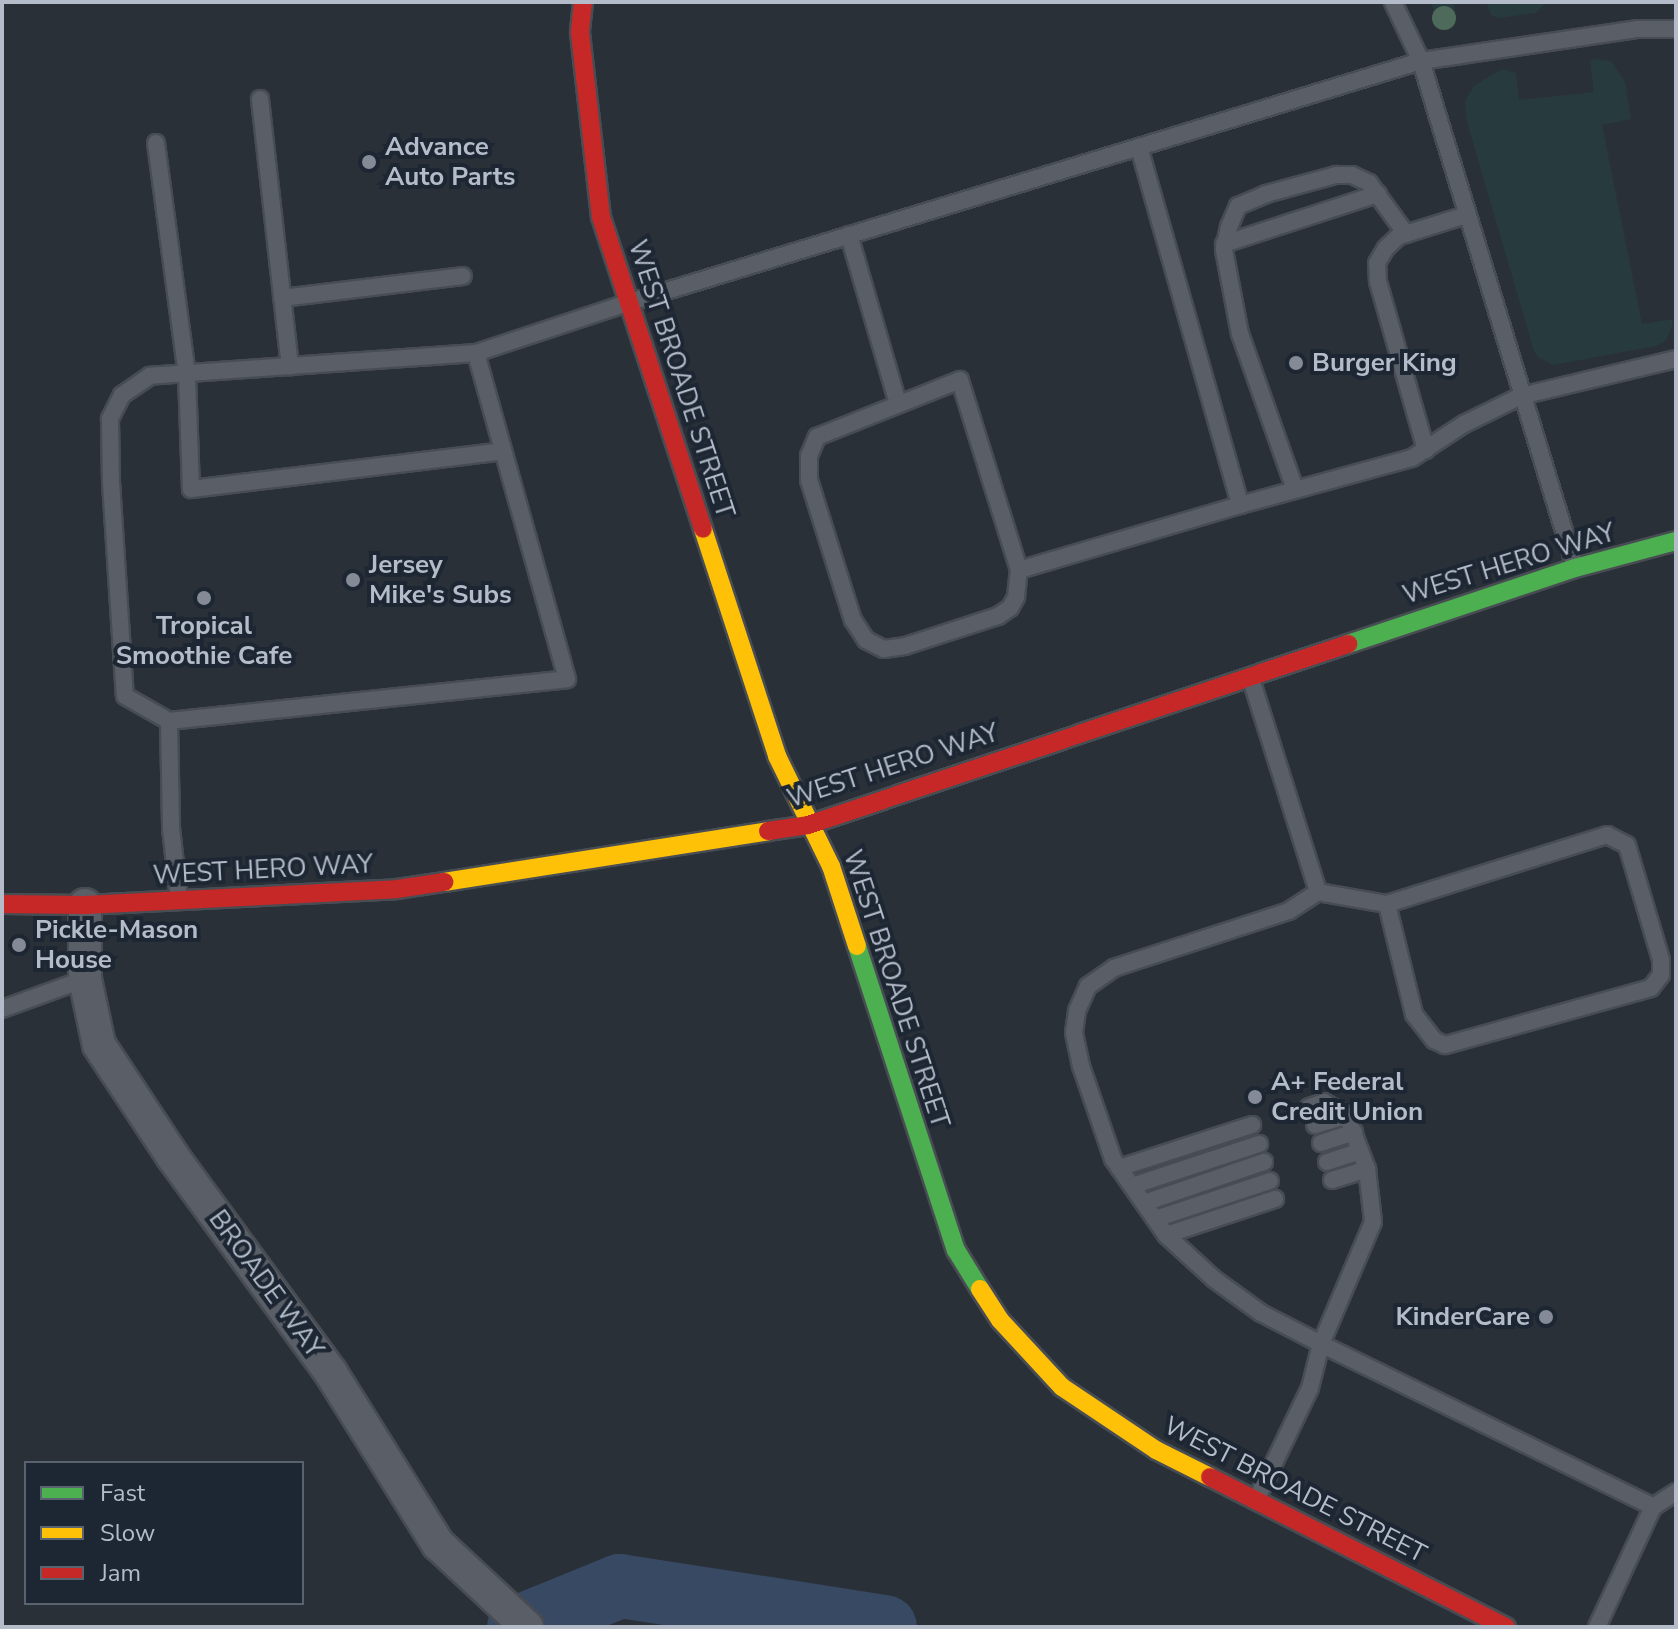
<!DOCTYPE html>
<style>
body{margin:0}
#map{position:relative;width:1678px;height:1629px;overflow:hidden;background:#2a3038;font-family:"Nunito Sans",sans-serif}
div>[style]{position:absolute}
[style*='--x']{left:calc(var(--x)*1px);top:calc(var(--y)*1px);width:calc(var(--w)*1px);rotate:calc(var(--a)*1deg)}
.green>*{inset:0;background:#273a3e}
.river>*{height:64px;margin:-32px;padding:0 32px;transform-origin:32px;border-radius:32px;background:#384963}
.roads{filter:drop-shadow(2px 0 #484c53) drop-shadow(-2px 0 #484c53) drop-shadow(0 2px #484c53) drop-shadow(0 -2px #484c53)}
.lane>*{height:16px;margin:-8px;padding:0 8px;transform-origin:8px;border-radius:8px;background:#5a5e66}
.street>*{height:32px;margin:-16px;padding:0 16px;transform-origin:16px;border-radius:16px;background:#5a5e66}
.fast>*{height:18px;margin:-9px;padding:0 9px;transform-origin:9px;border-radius:9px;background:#4caf50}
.slow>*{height:18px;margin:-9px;padding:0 9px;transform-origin:9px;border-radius:9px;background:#ffc107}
.jam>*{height:18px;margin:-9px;padding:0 9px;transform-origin:9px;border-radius:9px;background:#c62828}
.trees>*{width:24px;height:24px;margin:-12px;border-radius:50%;background:#4e6a5a}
.dots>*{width:22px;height:22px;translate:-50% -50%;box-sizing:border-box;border:4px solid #1d2633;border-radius:50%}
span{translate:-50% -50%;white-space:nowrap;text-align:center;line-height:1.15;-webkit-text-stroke:8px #1d2633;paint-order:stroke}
.poi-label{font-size:26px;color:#b4bcc9;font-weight:700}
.left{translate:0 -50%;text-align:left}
.right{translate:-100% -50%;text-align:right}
.street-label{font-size:26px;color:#b4bcc9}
.frame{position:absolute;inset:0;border:4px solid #b4bcc9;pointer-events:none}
.legend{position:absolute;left:24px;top:1461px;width:280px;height:144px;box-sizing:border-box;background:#1d2633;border:2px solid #59626f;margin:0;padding:10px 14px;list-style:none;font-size:24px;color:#b4bcc9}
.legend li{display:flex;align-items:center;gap:16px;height:40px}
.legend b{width:40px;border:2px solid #59626f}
</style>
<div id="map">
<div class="green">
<div style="clip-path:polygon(1431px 2px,1454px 2px,1453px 27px,1438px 23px)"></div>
<div style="clip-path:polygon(1486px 2px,1546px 2px,1536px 13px,1499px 18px,1491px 15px)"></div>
<div style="clip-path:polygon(1594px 59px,1611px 61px,1625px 82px,1631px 119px,1602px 125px,1642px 324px,1673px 319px,1672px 326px,1666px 340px,1656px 346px,1553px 365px,1538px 357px,1534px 351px,1467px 122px,1465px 101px,1474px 86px,1502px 69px,1516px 73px,1519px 100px,1594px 92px,1590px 62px)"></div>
</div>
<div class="river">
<div style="--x:519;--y:1627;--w:109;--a:-22.1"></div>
<div style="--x:620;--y:1586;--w:268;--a:8.8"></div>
</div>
<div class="roads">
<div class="lane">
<div style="--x:260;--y:99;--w:269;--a:83.6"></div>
<div style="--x:156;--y:143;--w:234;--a:82.4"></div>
<div style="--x:187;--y:375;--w:114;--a:88"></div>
<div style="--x:191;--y:489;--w:314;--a:-6.9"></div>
<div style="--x:1139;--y:147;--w:372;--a:74.2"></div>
<div style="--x:1240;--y:505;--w:178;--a:-15.3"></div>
<div style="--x:1412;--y:458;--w:62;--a:-33.2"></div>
<div style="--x:1464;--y:424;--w:64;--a:-26.2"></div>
<div style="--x:1521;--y:396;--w:159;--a:-13.4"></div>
<div style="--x:849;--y:235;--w:176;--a:73.8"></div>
<div style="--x:1224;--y:244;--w:162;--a:-18"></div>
<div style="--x:282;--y:298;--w:182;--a:-6.9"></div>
<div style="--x:476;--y:353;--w:327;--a:176"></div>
<div style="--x:150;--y:376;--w:34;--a:146"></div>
<div style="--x:122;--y:395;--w:27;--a:117"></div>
<div style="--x:110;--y:419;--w:63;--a:89.1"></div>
<div style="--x:111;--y:482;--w:214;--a:86.3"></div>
<div style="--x:125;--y:696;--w:51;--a:29.6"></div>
<div style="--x:169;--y:721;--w:400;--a:-6"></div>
<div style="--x:567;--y:679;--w:338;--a:-105.6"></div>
<div style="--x:476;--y:353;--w:159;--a:-18.3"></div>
<div style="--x:627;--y:303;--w:830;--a:-16.95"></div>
<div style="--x:1421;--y:61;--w:65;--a:-115.4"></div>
<div style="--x:1426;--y:450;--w:176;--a:-105.9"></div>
<div style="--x:1378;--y:281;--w:18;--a:-93"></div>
<div style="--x:1377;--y:263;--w:17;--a:-59"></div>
<div style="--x:1386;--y:248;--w:18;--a:-43"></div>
<div style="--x:1399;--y:236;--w:70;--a:-17.4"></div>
<div style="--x:1295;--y:489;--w:164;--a:-109.5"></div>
<div style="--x:1240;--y:334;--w:86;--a:-100.8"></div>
<div style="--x:1224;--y:250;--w:24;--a:-78"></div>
<div style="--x:1229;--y:227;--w:23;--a:-67"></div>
<div style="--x:1238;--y:206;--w:30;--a:-23"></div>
<div style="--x:1266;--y:194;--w:73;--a:-15.2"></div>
<div style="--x:1336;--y:175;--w:16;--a:0"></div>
<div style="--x:1352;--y:175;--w:19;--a:25"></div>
<div style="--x:1369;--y:183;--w:63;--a:54"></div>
<div style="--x:1575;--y:567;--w:529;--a:-106.93"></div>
<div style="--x:1421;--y:61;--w:218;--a:-8.4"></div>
<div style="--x:1637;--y:29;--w:39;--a:0"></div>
<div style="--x:1019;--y:570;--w:199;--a:-107.3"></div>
<div style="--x:960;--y:380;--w:154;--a:158.3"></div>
<div style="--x:817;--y:437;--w:21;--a:113"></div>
<div style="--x:809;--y:456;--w:24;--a:90"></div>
<div style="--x:809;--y:480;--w:147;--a:72.6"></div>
<div style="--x:853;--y:620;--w:24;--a:57"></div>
<div style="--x:866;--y:640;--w:20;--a:27"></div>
<div style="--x:884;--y:649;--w:21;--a:-8"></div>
<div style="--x:905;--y:646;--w:98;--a:-17.9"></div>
<div style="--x:998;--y:616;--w:14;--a:-34"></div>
<div style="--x:1010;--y:608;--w:13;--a:-61"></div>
<div style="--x:1016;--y:597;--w:27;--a:-84"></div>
<div style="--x:1019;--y:570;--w:230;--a:-16.4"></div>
<div style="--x:1251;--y:679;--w:223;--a:72.5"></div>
<div style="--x:1318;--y:892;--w:35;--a:147"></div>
<div style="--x:1289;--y:911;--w:184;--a:162"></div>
<div style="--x:1114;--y:968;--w:32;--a:145"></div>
<div style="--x:1088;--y:986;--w:27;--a:114"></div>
<div style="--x:1077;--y:1011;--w:22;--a:98"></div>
<div style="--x:1074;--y:1033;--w:34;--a:78"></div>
<div style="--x:1081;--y:1066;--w:98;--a:71"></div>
<div style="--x:1113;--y:1159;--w:93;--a:55.1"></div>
<div style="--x:1166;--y:1235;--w:65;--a:42.5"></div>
<div style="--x:1214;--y:1279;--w:58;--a:35.9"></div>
<div style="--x:1261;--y:1313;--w:68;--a:27.3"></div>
<div style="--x:1321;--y:1344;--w:45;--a:104"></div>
<div style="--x:1310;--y:1388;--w:122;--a:115.7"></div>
<div style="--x:169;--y:721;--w:107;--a:88.9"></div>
<div style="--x:171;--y:828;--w:71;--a:83.6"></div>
<div style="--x:1318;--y:892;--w:70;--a:9.9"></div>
<div style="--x:1387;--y:904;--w:231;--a:-17.4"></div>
<div style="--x:1607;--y:835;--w:22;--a:27"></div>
<div style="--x:1627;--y:845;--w:120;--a:73.5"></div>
<div style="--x:1661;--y:960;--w:15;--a:90"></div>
<div style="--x:1661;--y:975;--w:16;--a:128"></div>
<div style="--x:1651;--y:988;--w:214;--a:164.5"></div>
<div style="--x:1445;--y:1045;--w:12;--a:-156"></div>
<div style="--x:1434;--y:1040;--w:33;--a:-128"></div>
<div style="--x:1414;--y:1014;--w:113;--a:-103.8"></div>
<div style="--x:2;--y:1009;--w:88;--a:-19.9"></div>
<div style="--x:1309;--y:1107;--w:16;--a:-18"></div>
<div style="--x:1324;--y:1102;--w:27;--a:31"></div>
<div style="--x:1347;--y:1116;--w:57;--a:69.3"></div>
<div style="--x:1367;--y:1169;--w:53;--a:83.5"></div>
<div style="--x:1373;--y:1222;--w:133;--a:113.1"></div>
<div style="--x:1321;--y:1344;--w:370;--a:26.1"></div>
<div style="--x:1315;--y:1125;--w:33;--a:-16"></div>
<div style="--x:1321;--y:1143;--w:35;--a:-18"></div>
<div style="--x:1327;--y:1162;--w:35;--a:-18"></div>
<div style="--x:1119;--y:1168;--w:140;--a:-17.9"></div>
<div style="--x:1332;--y:1180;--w:37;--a:-17"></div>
<div style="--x:1132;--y:1186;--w:134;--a:-18.3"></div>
<div style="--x:1144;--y:1203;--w:127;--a:-18.9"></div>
<div style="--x:1155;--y:1219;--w:121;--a:-18.3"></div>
<div style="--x:1166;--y:1235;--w:115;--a:-18.3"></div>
<div style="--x:1597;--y:1627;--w:132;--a:-65"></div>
<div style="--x:1653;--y:1507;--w:27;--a:-33"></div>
</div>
<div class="street">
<div style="--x:85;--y:905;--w:74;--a:90"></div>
<div style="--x:85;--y:979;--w:67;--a:78"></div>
<div style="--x:99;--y:1045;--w:134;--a:56.5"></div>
<div style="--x:173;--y:1157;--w:268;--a:53.8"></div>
<div style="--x:331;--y:1373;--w:202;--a:58"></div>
<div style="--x:438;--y:1544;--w:122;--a:43"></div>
</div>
<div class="fast">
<div style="--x:1348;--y:644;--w:239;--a:-18.5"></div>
<div style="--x:1575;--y:568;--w:105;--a:-15"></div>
<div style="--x:857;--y:946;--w:320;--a:72"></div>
<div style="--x:956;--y:1250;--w:46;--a:58.4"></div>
</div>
<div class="slow">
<div style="--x:703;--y:529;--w:239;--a:71.9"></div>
<div style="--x:777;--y:756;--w:123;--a:63.9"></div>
<div style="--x:831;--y:866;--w:84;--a:72"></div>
<div style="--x:444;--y:882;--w:328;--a:-8.9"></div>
<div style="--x:980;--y:1289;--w:37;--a:57"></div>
<div style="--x:1000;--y:1320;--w:91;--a:47.2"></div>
<div style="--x:1062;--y:1387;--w:113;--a:33.8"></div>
<div style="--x:1156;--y:1450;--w:60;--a:26.6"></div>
</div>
<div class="jam">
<div style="--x:583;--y:2;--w:31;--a:96"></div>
<div style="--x:580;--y:33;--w:185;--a:83.5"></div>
<div style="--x:601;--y:217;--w:328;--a:71.9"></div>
<div style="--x:768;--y:831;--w:40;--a:-8.5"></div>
<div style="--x:808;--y:825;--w:570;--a:-18.53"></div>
<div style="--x:2;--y:904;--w:83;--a:0.7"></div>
<div style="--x:85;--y:905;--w:312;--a:-2.9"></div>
<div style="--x:397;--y:889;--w:48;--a:-8.5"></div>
<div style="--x:1210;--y:1477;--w:332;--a:26.9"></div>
</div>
</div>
<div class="trees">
<div style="left:1444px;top:18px"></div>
</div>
<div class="dots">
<div style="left:369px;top:162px;background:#848b96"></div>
<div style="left:1296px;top:363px;background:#848b96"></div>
<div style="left:353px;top:580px;background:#848b96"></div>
<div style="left:204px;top:598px;background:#848b96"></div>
<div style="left:19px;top:945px;background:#848b96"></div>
<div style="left:1255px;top:1097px;background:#848b96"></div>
<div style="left:1546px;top:1317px;background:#848b96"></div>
</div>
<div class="poi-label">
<span class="left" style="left:385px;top:162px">Advance<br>Auto Parts</span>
<span class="left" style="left:1312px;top:363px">Burger King</span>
<span class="left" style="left:369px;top:580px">Jersey<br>Mike's Subs</span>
<span style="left:204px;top:641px">Tropical<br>Smoothie Cafe</span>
<span class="left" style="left:35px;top:945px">Pickle-Mason<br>House</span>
<span class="left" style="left:1271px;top:1097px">A+ Federal<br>Credit Union</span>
<span class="right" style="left:1530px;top:1317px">KinderCare</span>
</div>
<div class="street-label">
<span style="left:681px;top:379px;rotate:72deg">WEST BROADE STREET</span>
<span style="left:1509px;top:564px;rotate:-17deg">WEST HERO WAY</span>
<span style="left:893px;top:766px;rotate:-18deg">WEST HERO WAY</span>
<span style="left:263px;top:870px;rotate:-3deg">WEST HERO WAY</span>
<span style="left:896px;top:989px;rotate:72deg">WEST BROADE STREET</span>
<span style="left:266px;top:1284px;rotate:54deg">BROADE WAY</span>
<span style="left:1295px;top:1490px;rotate:27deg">WEST BROADE STREET</span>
</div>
<div class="frame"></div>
<ul class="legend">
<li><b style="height:10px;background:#4caf50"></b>Fast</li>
<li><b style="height:10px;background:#ffc107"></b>Slow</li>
<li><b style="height:10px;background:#c62828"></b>Jam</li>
</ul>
</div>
